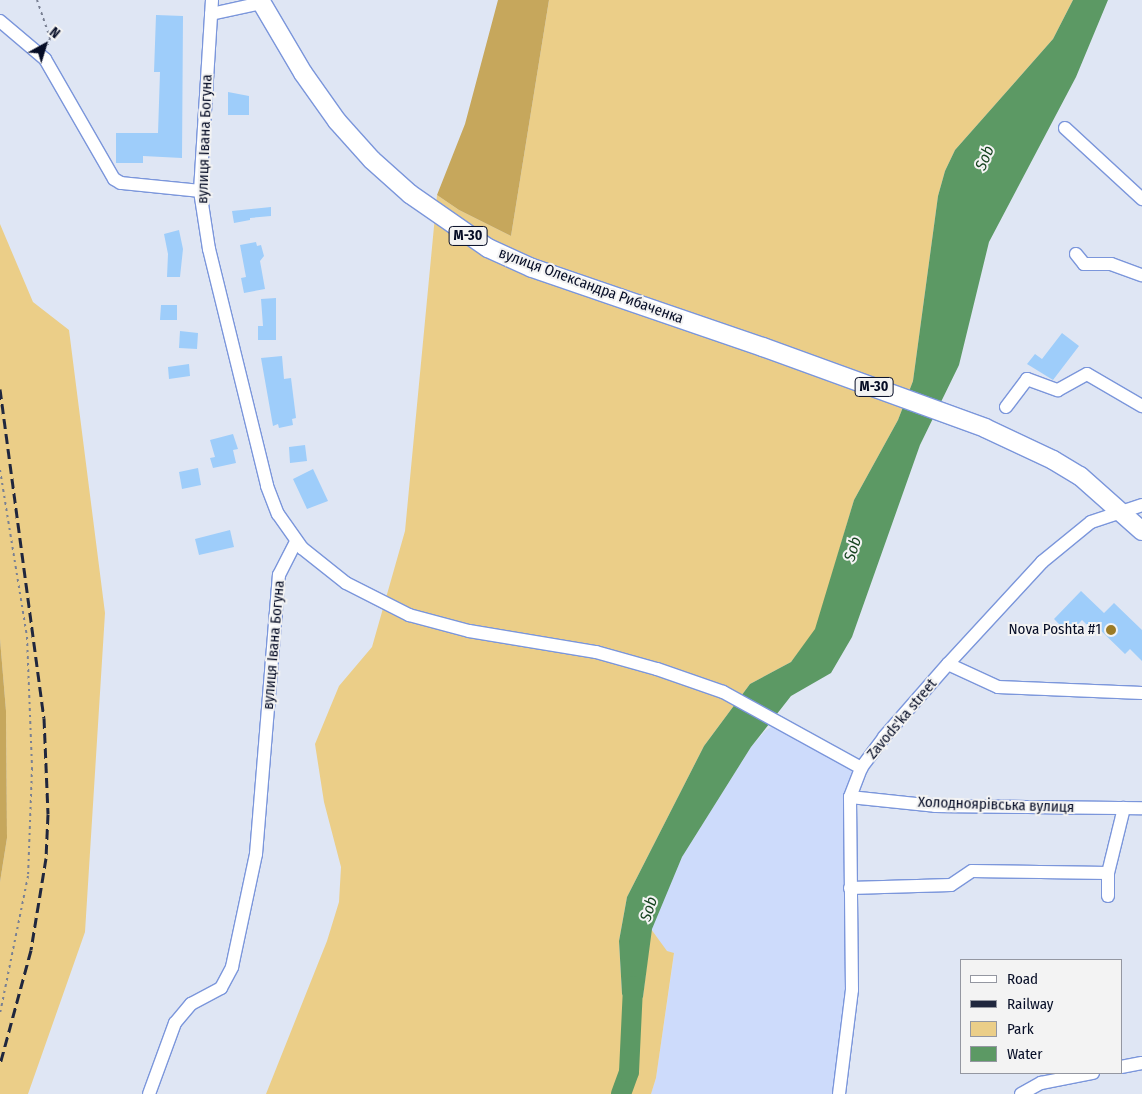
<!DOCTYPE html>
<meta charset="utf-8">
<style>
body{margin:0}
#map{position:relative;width:1142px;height:1094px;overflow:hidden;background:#dfe6f4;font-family:"Fira Sans Condensed",sans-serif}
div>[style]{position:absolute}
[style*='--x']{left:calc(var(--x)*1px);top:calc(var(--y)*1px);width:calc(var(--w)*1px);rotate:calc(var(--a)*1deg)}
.built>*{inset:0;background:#cddbfb}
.green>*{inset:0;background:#ebce88}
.forest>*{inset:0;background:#c6a75c}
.water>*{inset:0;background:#5c9964}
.river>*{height:20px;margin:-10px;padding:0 10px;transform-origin:10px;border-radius:10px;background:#5c9964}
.building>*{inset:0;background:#9ecdfa}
.path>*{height:2px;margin-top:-1px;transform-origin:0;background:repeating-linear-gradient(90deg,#798093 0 2.5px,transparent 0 6.5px)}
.roads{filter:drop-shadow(1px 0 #7b96db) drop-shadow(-1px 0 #7b96db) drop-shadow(0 1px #7b96db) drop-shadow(0 -1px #7b96db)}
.minor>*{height:12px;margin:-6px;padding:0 6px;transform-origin:6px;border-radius:6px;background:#fff}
.highway>*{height:18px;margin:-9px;padding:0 9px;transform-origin:9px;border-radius:9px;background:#fff}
.rail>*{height:3px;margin-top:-1.5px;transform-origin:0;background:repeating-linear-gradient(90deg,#20273e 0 10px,transparent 0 15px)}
.dots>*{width:14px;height:14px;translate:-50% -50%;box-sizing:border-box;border:2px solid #f3f3f3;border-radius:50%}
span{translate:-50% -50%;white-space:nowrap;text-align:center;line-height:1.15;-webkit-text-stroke:4px #f3f3f3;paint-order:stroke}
.shield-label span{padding:1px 4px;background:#f3f3f3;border:1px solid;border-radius:4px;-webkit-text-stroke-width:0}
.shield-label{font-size:14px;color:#060d26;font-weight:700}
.street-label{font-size:15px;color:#060d26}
.poi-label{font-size:15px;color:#060d26}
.right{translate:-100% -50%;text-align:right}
.water-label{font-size:16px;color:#16431f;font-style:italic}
.legend{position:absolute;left:960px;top:959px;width:162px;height:115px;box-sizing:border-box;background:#f3f3f3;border:1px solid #9497a1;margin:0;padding:6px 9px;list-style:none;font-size:15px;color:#060d26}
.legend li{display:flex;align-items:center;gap:10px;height:25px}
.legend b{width:25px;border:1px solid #9497a1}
.north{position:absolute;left:20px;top:20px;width:50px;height:50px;-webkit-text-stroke:4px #f3f3f3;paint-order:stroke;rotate:39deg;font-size:14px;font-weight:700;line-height:20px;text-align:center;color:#060d26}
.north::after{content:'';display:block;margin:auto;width:18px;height:22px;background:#060d26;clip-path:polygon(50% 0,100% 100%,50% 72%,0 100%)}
</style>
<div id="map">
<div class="built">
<div style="clip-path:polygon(779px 722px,861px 768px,850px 797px,852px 935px,839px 1094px,651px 1094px,656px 1078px,674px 954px,667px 952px,651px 929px,682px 857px,751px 747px,765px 731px)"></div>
</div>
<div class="green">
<div style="clip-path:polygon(549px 0,1073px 0,1053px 39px,955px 150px,945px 171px,938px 196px,913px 381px,898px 420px,854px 500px,816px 629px,791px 662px,750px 684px,704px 746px,627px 897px,619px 941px,622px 994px,632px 1011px,643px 997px,651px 929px,667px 951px,674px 953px,656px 1078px,651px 1094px,266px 1094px,327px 941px,339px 902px,341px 867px,324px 802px,315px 744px,339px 686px,372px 647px,405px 531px,437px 195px,459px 210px,511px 236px)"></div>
<div style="clip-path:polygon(0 224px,33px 302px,69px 330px,105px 613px,85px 932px,28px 1094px,0 1094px,0 882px,7px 838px,6px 711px,0 639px)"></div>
</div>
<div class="forest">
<div style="clip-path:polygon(498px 0,549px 0,511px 236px,459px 210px,437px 195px,465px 124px)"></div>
<div style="clip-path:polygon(0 639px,6px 711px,7px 838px,0 882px)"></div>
</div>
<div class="water">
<div style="clip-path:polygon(1073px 0,1108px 0,1076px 77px,989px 242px,959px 365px,920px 445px,852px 637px,831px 673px,791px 696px,751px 747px,682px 857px,652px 929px,643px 997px,632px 1011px,622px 994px,619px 941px,627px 897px,704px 746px,750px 684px,791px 662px,815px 629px,854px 500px,898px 420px,913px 381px,938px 196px,945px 171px,955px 150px,1053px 39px)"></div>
</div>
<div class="river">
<div style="--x:621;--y:1094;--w:23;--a:-70"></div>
<div style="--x:629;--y:1072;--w:86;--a:-87.3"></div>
</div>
<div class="building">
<div style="clip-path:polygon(156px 15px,183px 16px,182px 158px,143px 156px,143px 163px,116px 163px,116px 133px,158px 133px,160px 72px,154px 72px)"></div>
<div style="clip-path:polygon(228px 92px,249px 96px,249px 115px,228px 115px)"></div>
<div style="clip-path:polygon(271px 207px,271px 216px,250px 218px,250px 220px,234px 223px,232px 211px)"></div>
<div style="clip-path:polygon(179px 230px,183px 249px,180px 277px,167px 277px,168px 254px,164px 234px)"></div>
<div style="clip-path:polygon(256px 242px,257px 246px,261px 245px,264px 256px,260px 261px,265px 289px,244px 293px,241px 278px,246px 277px,240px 245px)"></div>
<div style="clip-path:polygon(276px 298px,276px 340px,258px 340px,258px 326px,263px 326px,261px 299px)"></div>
<div style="clip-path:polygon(161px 305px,177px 305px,177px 320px,160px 320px)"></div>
<div style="clip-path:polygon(180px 331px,198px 333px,197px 349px,179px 348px)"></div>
<div style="clip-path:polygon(1062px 333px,1079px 346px,1053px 380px,1027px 364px,1035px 354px,1042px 359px)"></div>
<div style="clip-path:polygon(282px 356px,284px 379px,291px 378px,296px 418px,292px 419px,293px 425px,279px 428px,278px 424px,273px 426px,261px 358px)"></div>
<div style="clip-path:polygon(189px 364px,190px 376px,169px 379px,168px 367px)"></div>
<div style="clip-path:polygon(233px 434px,238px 449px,233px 450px,236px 463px,213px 468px,210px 458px,215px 457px,210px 440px)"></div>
<div style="clip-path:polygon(305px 445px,307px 461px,290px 463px,289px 447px)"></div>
<div style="clip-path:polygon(198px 468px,201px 485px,182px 489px,179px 472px)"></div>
<div style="clip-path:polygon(313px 469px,328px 501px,307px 509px,293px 479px)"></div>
<div style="clip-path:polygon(230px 530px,234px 547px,199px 555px,195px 539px)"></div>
<div style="clip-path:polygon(1081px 591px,1104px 613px,1114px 603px,1142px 630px,1142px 661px,1130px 649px,1125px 654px,1094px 624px,1090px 628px,1082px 620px,1069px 634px,1054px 619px)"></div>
</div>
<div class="path">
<div style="--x:37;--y:0;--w:40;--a:71.1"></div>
<div style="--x:50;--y:38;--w:7;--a:106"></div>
<div style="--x:0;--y:470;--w:169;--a:80.8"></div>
<div style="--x:27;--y:637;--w:131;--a:87.8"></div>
<div style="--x:32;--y:768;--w:108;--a:92.1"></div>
<div style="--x:28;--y:876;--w:141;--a:101.5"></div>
</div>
<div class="roads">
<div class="minor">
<div style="--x:212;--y:0;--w:191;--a:93.6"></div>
<div style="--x:200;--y:191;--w:59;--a:81.2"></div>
<div style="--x:209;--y:249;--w:244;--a:76.2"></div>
<div style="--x:267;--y:486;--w:30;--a:69"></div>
<div style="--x:278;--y:514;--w:42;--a:54.8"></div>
<div style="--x:302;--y:548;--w:56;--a:38.5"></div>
<div style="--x:346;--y:583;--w:71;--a:26.9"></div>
<div style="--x:409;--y:615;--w:62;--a:14.9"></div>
<div style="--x:469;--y:631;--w:129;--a:9.4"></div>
<div style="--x:596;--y:652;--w:63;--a:15.6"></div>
<div style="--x:657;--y:669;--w:70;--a:19.2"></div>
<div style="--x:723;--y:692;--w:158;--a:28.8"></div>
<div style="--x:211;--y:14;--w:51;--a:-12.4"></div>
<div style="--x:0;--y:21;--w:59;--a:40.2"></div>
<div style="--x:45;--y:59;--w:138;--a:60.1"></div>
<div style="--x:114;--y:179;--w:8;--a:30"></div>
<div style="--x:121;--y:183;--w:79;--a:5.8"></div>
<div style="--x:1065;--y:128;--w:105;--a:42.7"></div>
<div style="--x:1076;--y:254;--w:13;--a:51"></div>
<div style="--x:1084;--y:264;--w:27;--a:0"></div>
<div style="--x:1111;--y:264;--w:33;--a:20"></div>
<div style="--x:1006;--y:407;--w:35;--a:-53"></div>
<div style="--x:1027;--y:379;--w:33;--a:20"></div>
<div style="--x:1058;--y:390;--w:33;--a:-29"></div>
<div style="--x:1087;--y:374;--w:64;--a:30.2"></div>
<div style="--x:948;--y:664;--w:55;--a:24.7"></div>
<div style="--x:998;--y:687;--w:144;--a:2.4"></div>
<div style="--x:850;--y:797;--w:85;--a:6"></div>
<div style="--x:935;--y:806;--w:207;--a:0.6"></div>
<div style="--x:850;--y:888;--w:101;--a:-1.7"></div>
<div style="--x:951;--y:885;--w:25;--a:-34"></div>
<div style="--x:972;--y:871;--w:136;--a:0.8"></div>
<div style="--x:1108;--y:896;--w:23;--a:-90"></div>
<div style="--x:1108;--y:873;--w:67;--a:-76.2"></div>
<div style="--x:1121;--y:1067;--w:21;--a:-11"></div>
<div style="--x:149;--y:1094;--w:76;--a:-69.9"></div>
<div style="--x:175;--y:1023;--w:25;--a:-50"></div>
<div style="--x:191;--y:1004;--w:34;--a:-28"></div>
<div style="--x:221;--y:988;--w:24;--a:-62"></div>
<div style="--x:232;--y:967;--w:116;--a:-78"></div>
<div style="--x:256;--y:854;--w:280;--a:-85.3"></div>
<div style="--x:279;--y:575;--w:38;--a:-63"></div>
<div style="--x:839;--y:1094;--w:105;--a:-82.9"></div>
<div style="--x:852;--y:990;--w:193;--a:-90.6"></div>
<div style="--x:850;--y:797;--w:31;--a:-69"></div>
<div style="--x:861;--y:768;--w:39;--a:-53"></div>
<div style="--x:884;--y:737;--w:97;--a:-48.8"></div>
<div style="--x:948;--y:664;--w:139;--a:-47.3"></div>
<div style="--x:1042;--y:562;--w:63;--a:-39.2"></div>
<div style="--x:1091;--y:522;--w:54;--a:-18.4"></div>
<div style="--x:1021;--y:1094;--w:23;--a:-29"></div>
<div style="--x:1041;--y:1083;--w:53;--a:-10.9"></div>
</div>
<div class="highway">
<div style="--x:260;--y:0;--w:85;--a:59.5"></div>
<div style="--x:303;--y:73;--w:59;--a:54.7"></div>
<div style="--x:337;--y:121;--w:52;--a:48.1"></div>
<div style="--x:372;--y:160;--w:51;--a:41.8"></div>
<div style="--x:410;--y:194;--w:95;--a:34.7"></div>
<div style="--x:488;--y:248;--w:48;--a:24.4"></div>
<div style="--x:532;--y:268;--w:244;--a:18.9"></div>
<div style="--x:763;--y:347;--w:236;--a:20"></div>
<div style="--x:985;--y:428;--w:75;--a:25.2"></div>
<div style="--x:1053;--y:460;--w:31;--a:31"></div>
<div style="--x:1080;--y:476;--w:83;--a:41.6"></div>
</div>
</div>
<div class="rail">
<div style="--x:0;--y:389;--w:332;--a:82.4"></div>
<div style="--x:44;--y:718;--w:96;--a:87.6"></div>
<div style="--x:48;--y:814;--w:44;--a:92.6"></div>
<div style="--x:46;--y:858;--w:93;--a:99.3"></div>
<div style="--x:31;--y:950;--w:118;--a:105.2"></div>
</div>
<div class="dots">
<div style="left:1111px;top:630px;background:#9b7b25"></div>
</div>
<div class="shield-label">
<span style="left:468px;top:236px">М-30</span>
<span style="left:874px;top:387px">М-30</span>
</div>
<div class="street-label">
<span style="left:205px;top:139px;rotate:-88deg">вулиця Івана Богуна</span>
<span style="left:591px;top:286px;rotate:20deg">вулиця Олександра Рибаченка</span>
<span style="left:274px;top:645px;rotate:-85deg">вулиця Івана Богуна</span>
<span style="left:902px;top:719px;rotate:-50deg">Zavods'ka street</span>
<span style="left:996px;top:805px;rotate:2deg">Холодноярівська вулиця</span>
</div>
<div class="poi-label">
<span class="right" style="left:1101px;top:630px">Nova Poshta #1</span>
</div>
<div class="water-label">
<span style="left:985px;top:158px;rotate:-68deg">Sob</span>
<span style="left:853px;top:549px;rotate:-73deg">Sob</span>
<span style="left:649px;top:909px;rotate:-73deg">Sob</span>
</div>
<ul class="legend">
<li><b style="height:6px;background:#fff"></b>Road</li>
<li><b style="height:6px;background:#20273e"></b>Railway</li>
<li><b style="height:14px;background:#ebce88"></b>Park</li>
<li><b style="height:14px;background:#5c9964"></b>Water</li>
</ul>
<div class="north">N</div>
</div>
